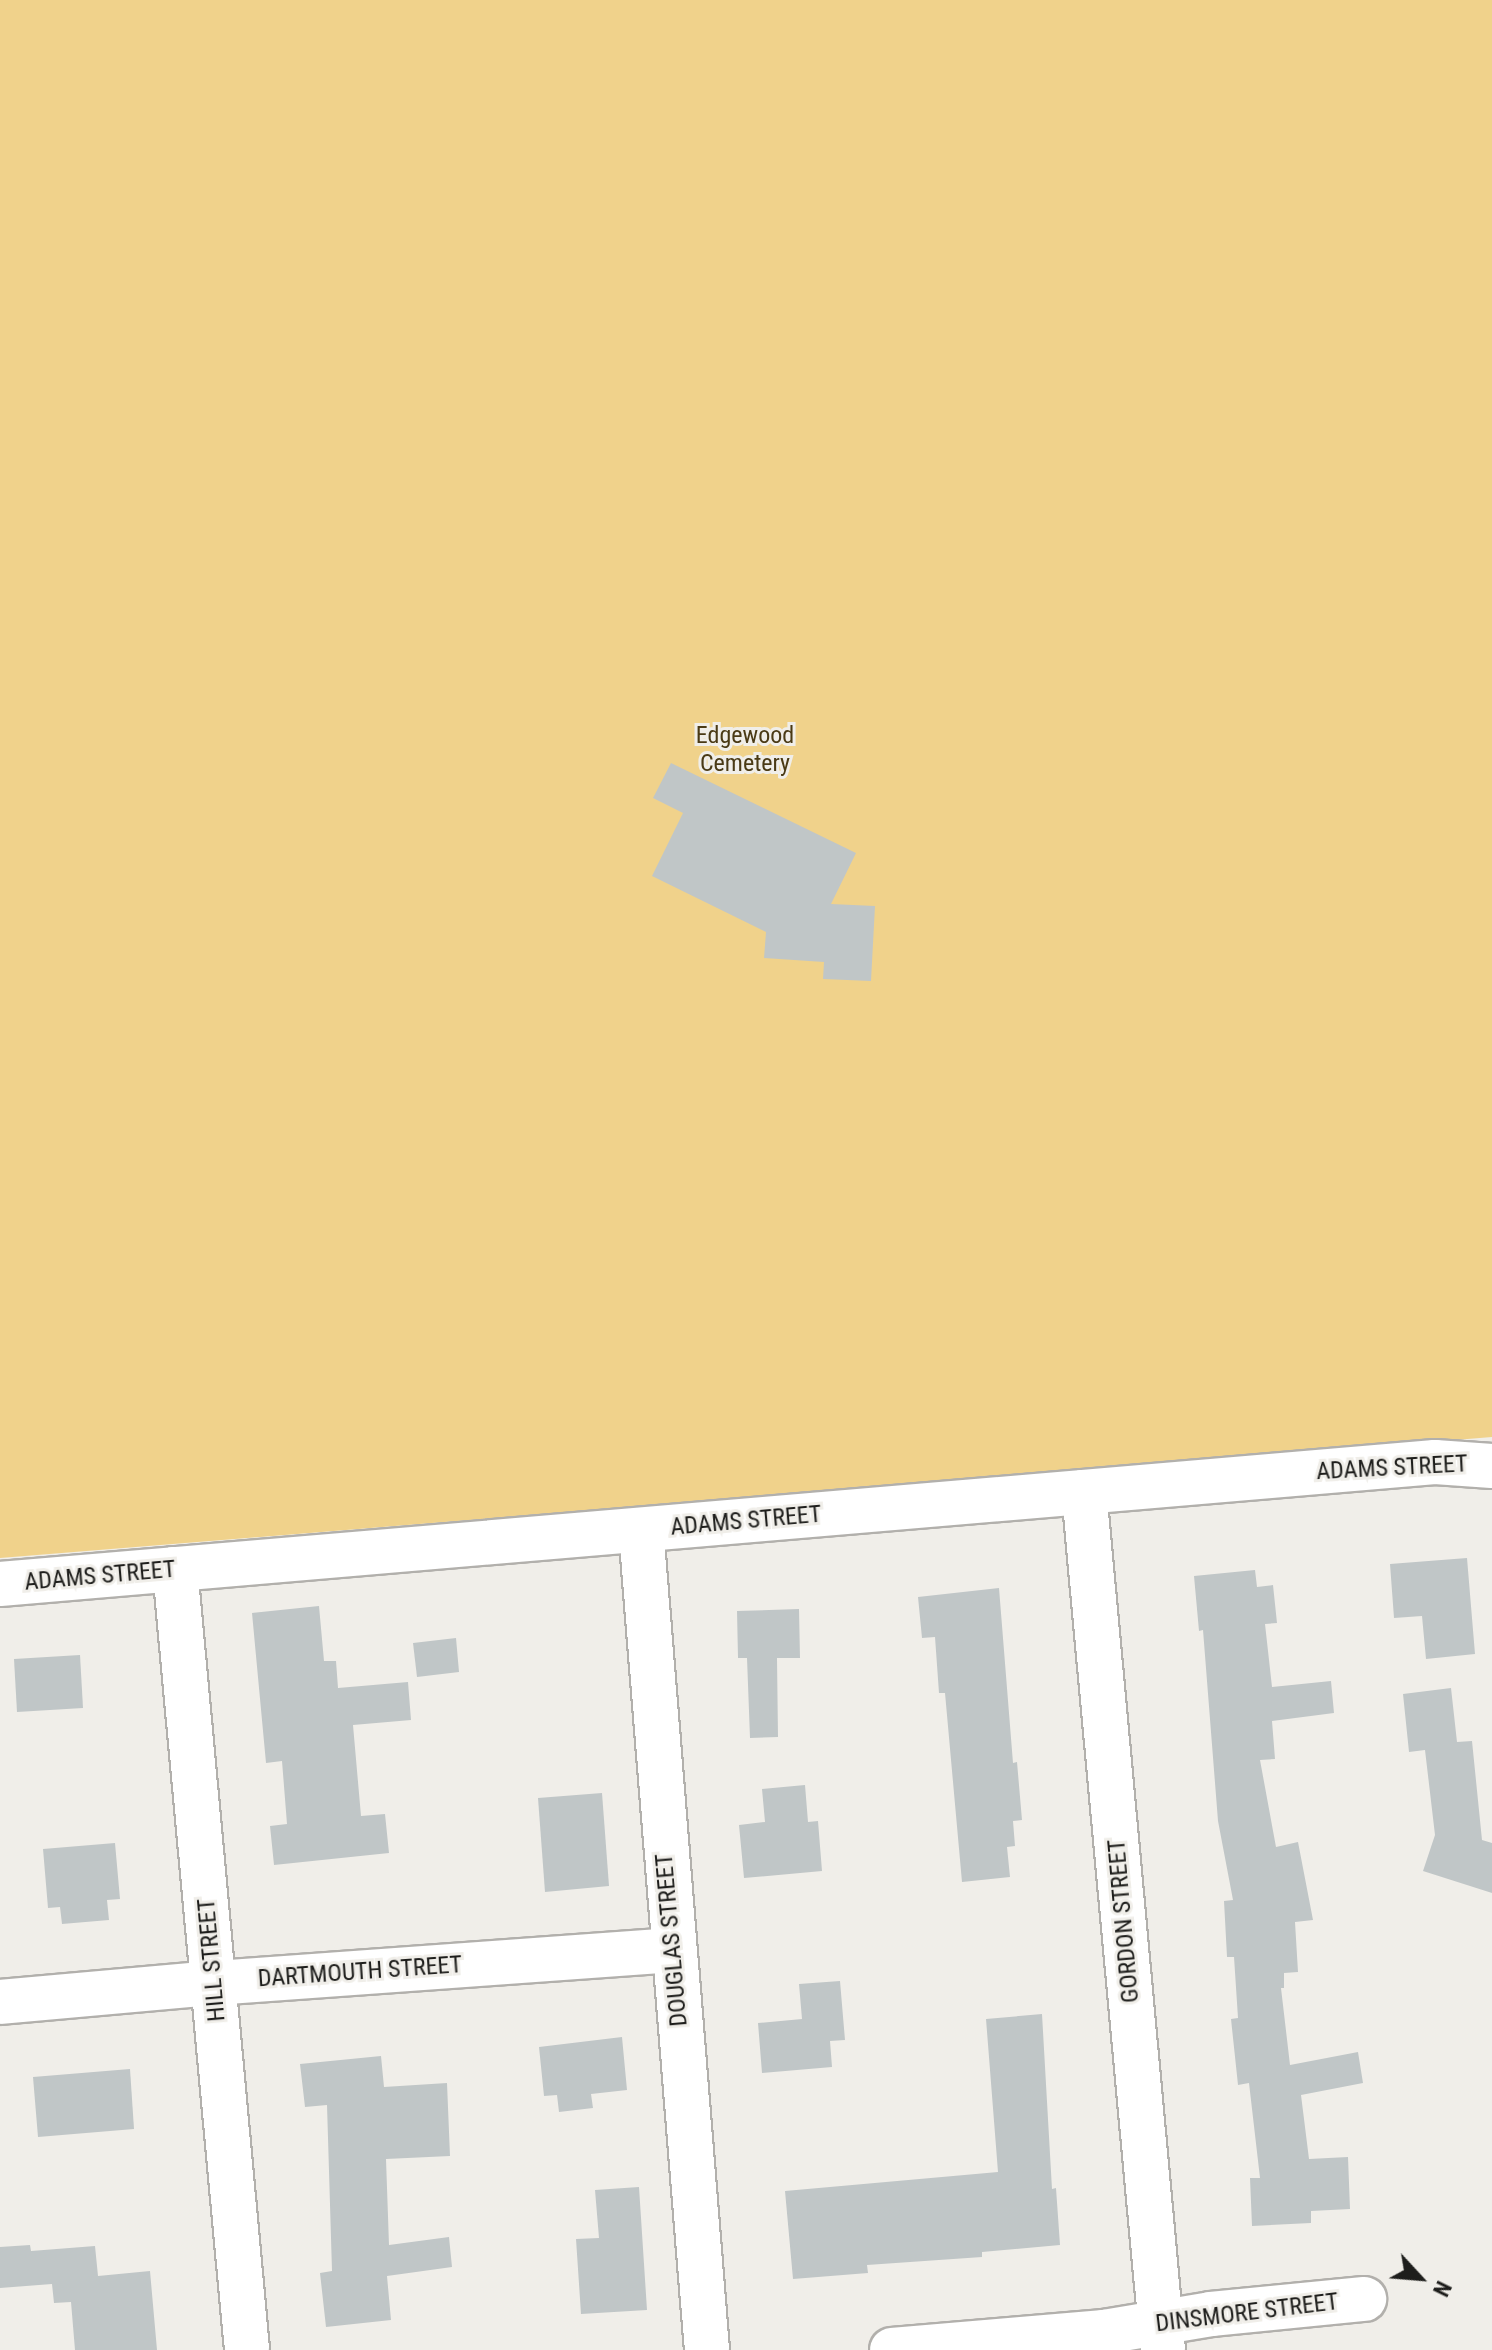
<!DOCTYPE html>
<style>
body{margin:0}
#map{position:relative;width:1492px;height:2350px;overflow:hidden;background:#f0eee9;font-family:"Roboto Condensed",sans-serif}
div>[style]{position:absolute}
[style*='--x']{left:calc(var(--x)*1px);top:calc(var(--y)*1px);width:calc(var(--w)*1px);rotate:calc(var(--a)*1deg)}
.green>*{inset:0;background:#f0d28b}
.building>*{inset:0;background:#c0c6c7}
.roads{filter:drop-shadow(2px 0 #b2b0ac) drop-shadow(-2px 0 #b2b0ac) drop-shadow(0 2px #b2b0ac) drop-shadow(0 -2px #b2b0ac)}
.minor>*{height:44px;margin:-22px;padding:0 22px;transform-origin:22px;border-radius:22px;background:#fff}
span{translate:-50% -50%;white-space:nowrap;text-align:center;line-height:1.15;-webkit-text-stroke:6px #f0eee9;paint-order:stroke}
.park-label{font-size:24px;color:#4a3a15}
.street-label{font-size:24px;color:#1e1e1c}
.north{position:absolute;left:1380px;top:2238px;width:80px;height:80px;-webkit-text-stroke:6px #f0eee9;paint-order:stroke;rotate:116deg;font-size:22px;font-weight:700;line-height:32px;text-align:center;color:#1e1e1c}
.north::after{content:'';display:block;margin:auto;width:28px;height:36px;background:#1e1e1c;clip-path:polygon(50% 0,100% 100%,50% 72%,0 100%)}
</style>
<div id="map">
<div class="green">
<div style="clip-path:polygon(0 0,1492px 0,1492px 1437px,0 1558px)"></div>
</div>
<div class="building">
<div style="clip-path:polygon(671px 763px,856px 853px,831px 904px,875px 906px,871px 981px,823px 979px,824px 962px,764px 958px,766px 932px,652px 876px,683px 813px,653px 798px)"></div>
<div style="clip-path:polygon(1467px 1558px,1475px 1654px,1426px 1659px,1422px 1616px,1394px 1618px,1390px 1564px)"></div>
<div style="clip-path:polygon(1255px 1570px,1257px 1587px,1273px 1585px,1277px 1623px,1265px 1624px,1272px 1687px,1331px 1681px,1334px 1713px,1272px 1721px,1275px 1759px,1260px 1760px,1276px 1847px,1298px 1842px,1313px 1920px,1295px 1922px,1298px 1972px,1284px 1973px,1284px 1988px,1281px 1988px,1290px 2065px,1358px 2052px,1363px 2083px,1301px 2095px,1309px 2159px,1348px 2157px,1350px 2209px,1311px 2211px,1311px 2223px,1252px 2226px,1250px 2178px,1260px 2178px,1249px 2083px,1238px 2085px,1231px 2019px,1238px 2018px,1234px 1957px,1227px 1957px,1224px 1901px,1233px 1900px,1218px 1821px,1203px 1630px,1199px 1631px,1194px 1576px)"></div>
<div style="clip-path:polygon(999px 1588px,1013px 1763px,1017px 1762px,1022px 1820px,1013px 1821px,1015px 1846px,1007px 1847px,1010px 1877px,962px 1882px,945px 1693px,939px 1693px,935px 1637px,922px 1638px,918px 1597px)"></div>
<div style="clip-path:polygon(319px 1606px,324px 1661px,336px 1661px,338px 1688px,408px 1682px,411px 1720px,353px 1725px,361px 1816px,385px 1814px,389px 1853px,274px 1865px,270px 1826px,287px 1824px,282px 1761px,266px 1763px,252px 1613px)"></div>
<div style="clip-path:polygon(799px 1609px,800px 1658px,777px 1658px,778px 1737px,750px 1738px,747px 1658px,738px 1658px,737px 1611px)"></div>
<div style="clip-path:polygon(456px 1638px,459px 1672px,417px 1677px,413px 1643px)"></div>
<div style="clip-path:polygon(80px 1655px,83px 1708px,17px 1712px,14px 1659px)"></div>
<div style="clip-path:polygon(1451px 1688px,1457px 1742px,1472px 1741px,1482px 1840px,1492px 1843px,1492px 1893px,1423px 1871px,1435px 1835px,1425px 1750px,1409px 1752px,1403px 1694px)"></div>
<div style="clip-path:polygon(805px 1785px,808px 1822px,818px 1821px,822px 1871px,744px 1878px,739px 1825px,765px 1822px,762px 1789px)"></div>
<div style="clip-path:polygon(602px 1793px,609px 1886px,545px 1892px,538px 1798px)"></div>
<div style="clip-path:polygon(115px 1843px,120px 1899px,107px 1900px,109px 1920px,62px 1924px,60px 1907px,48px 1908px,43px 1849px)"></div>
<div style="clip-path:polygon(840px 1981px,845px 2040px,830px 2041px,832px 2067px,762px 2073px,758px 2023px,802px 2019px,799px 1984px)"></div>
<div style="clip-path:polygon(1042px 2014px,1052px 2189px,1056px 2188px,1060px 2245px,982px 2252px,982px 2257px,867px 2265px,868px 2273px,793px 2279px,785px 2191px,998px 2172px,986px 2019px)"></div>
<div style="clip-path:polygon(622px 2037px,627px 2090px,591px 2094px,593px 2108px,559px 2112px,557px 2095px,544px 2096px,539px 2047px)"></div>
<div style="clip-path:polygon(381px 2056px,384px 2087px,447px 2083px,450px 2156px,386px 2159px,389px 2245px,449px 2237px,452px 2267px,387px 2276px,391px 2320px,326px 2327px,320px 2273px,332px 2271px,327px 2105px,305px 2107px,300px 2064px)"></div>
<div style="clip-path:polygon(130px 2069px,134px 2129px,38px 2137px,33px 2077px)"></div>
<div style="clip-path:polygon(639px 2187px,647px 2310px,581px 2314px,576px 2239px,599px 2238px,595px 2190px)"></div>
<div style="clip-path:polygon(30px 2245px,31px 2251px,95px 2246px,98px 2276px,150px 2271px,157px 2350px,75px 2350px,71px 2302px,54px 2303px,52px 2284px,0 2288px,0 2247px)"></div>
</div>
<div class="roads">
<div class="minor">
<div style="--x:1084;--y:1492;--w:862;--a:84.74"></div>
<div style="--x:641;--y:1530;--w:823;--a:85.4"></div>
<div style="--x:175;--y:1569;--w:784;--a:84.73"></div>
<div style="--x:0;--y:1584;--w:1440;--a:-4.86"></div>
<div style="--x:1435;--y:1462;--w:57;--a:4"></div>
<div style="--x:0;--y:2002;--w:215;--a:-5.1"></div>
<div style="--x:214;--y:1983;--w:460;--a:-4.1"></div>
<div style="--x:892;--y:2350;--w:213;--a:-4.9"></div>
<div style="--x:1104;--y:2332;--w:109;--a:-9.5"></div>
<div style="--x:1211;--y:2314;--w:154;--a:-5.6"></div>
</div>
</div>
<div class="park-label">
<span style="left:745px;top:750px">Edgewood<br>Cemetery</span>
</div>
<div class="street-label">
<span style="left:1392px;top:1468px;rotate:-3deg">ADAMS STREET</span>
<span style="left:746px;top:1521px;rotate:-5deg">ADAMS STREET</span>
<span style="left:100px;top:1576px;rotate:-5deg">ADAMS STREET</span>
<span style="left:1124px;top:1921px;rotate:-95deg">GORDON STREET</span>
<span style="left:672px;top:1940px;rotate:-95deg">DOUGLAS STREET</span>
<span style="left:212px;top:1960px;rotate:-95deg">HILL STREET</span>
<span style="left:360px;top:1972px;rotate:-4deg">DARTMOUTH STREET</span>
<span style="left:1247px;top:2313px;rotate:-7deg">DINSMORE STREET</span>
</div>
<div class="north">N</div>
</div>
